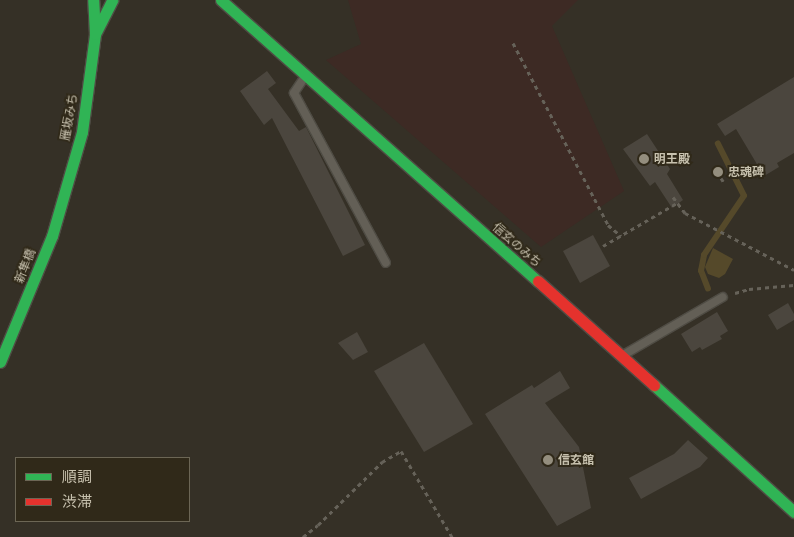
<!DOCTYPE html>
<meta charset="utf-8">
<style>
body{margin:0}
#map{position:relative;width:794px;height:537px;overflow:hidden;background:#353026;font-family:Poppins,"Noto Sans JP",sans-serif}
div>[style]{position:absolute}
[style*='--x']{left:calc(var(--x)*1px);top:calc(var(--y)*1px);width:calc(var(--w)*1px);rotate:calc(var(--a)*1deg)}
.green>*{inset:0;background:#3d2a24}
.water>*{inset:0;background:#55492a}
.stream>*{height:5.5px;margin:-2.75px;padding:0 2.75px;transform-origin:2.75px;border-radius:2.75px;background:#55492a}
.building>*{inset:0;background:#4b463e}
.path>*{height:3px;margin-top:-1.5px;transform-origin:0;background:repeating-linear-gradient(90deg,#666259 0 4px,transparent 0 8px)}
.roads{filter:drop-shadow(1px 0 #4f4c44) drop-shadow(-1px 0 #4f4c44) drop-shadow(0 1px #4f4c44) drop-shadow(0 -1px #4f4c44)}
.lane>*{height:8px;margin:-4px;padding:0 4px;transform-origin:4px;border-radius:4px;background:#635f56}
.fast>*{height:11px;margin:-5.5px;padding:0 5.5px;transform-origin:5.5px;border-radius:5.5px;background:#30b455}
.jam>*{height:11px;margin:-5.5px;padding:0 5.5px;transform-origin:5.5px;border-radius:5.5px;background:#e5322d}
.dots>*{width:14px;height:14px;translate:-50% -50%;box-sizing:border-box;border:2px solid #302919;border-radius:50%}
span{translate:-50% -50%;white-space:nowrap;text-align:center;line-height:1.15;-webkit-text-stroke:4px #302919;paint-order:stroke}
.street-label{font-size:12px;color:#c7c1ae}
.poi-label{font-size:12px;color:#c7c1ae;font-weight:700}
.left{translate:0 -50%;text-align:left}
.legend{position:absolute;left:15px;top:457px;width:175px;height:65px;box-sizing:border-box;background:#302919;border:1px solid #6c6655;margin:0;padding:6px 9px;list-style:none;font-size:15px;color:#c7c1ae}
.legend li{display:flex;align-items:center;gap:10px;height:25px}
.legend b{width:25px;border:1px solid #6c6655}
</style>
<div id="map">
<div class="green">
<div style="clip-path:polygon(348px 0,578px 0,552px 26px,624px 191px,541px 247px,326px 60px,361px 44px)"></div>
</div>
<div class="water">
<div style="clip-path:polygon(713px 248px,733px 259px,725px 274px,719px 278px,708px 274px,705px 267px)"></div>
</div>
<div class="stream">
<div style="--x:708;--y:289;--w:19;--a:-111"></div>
<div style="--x:701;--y:271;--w:16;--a:-79"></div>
<div style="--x:704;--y:255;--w:71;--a:-55.9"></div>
<div style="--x:744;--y:196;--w:58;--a:-116.6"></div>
</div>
<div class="building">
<div style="clip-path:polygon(267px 71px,276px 83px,268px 89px,299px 131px,306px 127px,365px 245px,343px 256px,272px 118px,264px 125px,240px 91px)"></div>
<div style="clip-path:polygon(794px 77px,794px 153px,777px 163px,779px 167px,764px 176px,736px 129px,725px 136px,717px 124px)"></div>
<div style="clip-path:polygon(647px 134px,670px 169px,667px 174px,683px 200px,672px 208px,655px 182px,650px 186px,623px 149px)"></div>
<div style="clip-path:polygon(593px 235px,610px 266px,580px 283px,563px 251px)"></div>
<div style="clip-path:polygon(788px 303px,794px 314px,794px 320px,777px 330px,768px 315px)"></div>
<div style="clip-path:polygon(717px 312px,728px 331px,720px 336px,722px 339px,702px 350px,700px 347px,692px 352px,681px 334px)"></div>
<div style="clip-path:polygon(357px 332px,368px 352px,353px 360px,338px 343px)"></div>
<div style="clip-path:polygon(424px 343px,473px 424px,424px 452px,374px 371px)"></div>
<div style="clip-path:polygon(560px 371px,570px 388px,545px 403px,579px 447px,591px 508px,557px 526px,485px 414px,532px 385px,534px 388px)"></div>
<div style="clip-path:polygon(688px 440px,708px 458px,700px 467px,641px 499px,629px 478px,674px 454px)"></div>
</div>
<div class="path">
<div style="--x:513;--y:43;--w:205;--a:62.4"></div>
<div style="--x:608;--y:225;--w:17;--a:40"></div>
<div style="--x:721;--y:178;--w:4;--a:56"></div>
<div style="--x:673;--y:197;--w:20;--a:53"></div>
<div style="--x:685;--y:213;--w:123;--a:27.6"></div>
<div style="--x:603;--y:246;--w:86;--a:-30.2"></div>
<div style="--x:735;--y:293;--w:15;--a:-16"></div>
<div style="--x:749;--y:289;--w:45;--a:-5.1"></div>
<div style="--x:303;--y:537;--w:19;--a:-39"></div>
<div style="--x:318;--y:525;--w:90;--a:-44.5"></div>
<div style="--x:382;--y:462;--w:22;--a:-30"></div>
<div style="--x:401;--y:451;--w:100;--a:59.3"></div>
</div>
<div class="roads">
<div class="lane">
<div style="--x:304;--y:78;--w:18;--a:124"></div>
<div style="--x:294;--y:93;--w:193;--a:61.6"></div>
<div style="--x:625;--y:354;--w:113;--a:-30.2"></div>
</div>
<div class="fast">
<div style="--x:221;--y:0;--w:424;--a:41.6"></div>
<div style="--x:95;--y:34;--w:38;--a:-63"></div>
<div style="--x:0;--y:362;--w:136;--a:-67.6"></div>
<div style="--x:52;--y:236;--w:108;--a:-73.9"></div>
<div style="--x:82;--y:132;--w:99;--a:-82.4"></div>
<div style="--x:95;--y:34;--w:34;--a:-93"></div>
<div style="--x:654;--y:385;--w:189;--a:42.2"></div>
</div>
<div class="jam">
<div style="--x:538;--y:281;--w:156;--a:41.9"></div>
</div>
</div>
<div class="dots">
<div style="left:644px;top:159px;background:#948e7e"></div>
<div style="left:718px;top:172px;background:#948e7e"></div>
<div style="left:548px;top:460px;background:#948e7e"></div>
</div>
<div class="street-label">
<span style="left:69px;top:117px;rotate:-80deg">雁坂みち</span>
<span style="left:517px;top:245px;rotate:41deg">信玄のみち</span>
<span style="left:25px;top:266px;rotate:-68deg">新隼橋</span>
</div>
<div class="poi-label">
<span class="left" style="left:654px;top:159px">明王殿</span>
<span class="left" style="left:728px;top:172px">忠魂碑</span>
<span class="left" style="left:558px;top:460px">信玄館</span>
</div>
<ul class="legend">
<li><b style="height:6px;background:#30b455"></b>順調</li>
<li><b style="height:6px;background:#e5322d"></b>渋滞</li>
</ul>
</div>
